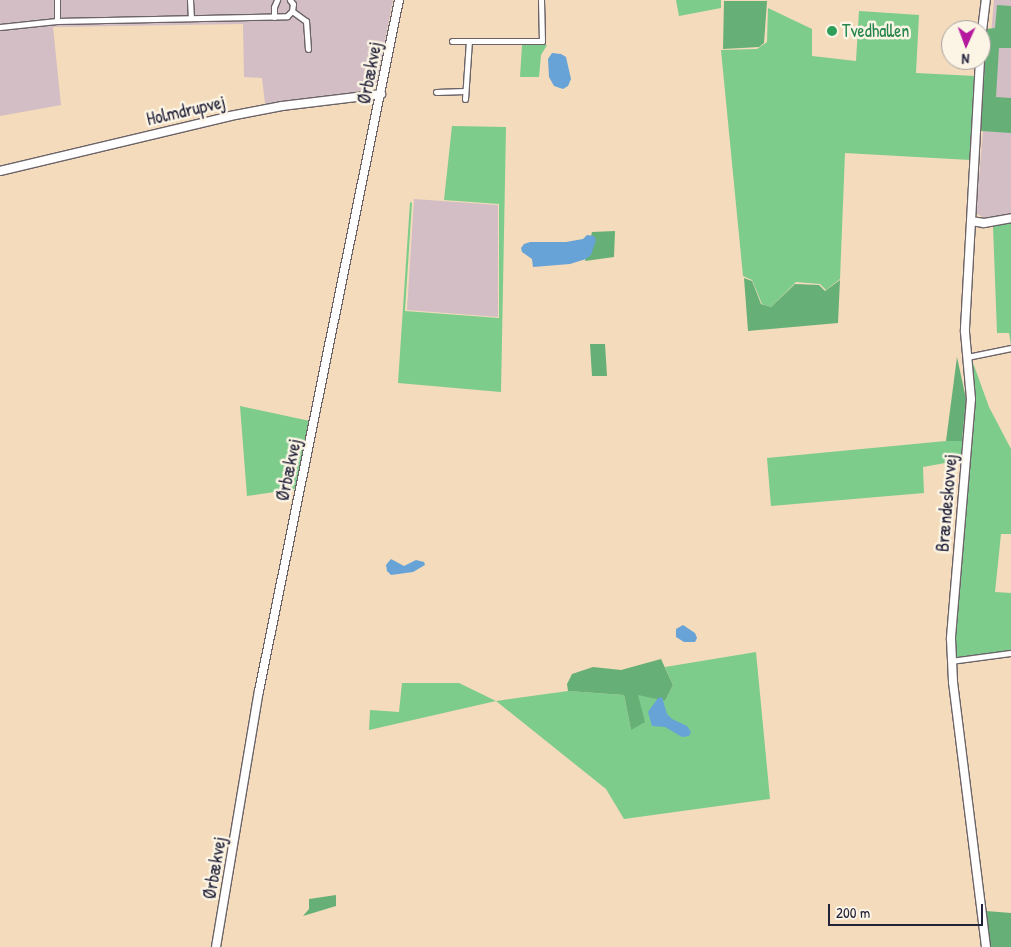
<!DOCTYPE html>
<meta charset="utf-8">
<style>
body{margin:0}
#map{position:relative;width:1011px;height:947px;overflow:hidden;background:#f3dbbb;font-family:"Patrick Hand",sans-serif}
div>[style]{position:absolute}
[style*='--x']{left:calc(var(--x)*1px);top:calc(var(--y)*1px);width:calc(var(--w)*1px);rotate:calc(var(--a)*1deg)}
.industrial>*{inset:0;background:#d2bec4}
.green>*{inset:0;background:#7dcc8c}
.forest>*{inset:0;background:#66b078}
.water>*{inset:0;background:#67a3d7}
.roads{filter:drop-shadow(1px 0 #6b6368) drop-shadow(-1px 0 #6b6368) drop-shadow(0 1px #6b6368) drop-shadow(0 -1px #6b6368)}
.street>*{height:5px;margin:-2.5px;padding:0 2.5px;transform-origin:2.5px;border-radius:2.5px;background:#fff}
.secondary>*{height:8px;margin:-4px;padding:0 4px;transform-origin:4px;border-radius:4px;background:#fff}
.dots>*{width:14px;height:14px;translate:-50% -50%;box-sizing:border-box;border:2px solid #fcf5e5;border-radius:50%}
span{translate:-50% -50%;white-space:nowrap;text-align:center;line-height:1.15;-webkit-text-stroke:5px #fcf5e5;paint-order:stroke}
.leisure-label{font-size:18px;color:#27864d}
.left{translate:0 -50%;text-align:left}
.street-label{font-size:18px;color:#22223b}
.north{position:absolute;left:941px;top:20px;width:50px;height:50px;box-sizing:border-box;background:#fcf5e5;border:1px solid #a5a1a1;border-radius:50%;rotate:182deg;font-size:14px;font-weight:700;line-height:20px;text-align:center;color:#22223b}
.north::after{content:'';display:block;margin:auto;width:18px;height:22px;background:#b5179e;clip-path:polygon(50% 0,100% 100%,50% 72%,0 100%)}
.scale{position:absolute;left:828px;top:904px;width:155px;height:22px;box-sizing:border-box;border:2px solid #22223b;border-top:0;padding-left:6px;font-size:15px;line-height:18px;white-space:nowrap;color:#22223b;-webkit-text-stroke:4px #fcf5e5;paint-order:stroke}
</style>
<div id="map">
<div class="industrial">
<div style="clip-path:polygon(0 0,393px 0,377px 82px,362px 92px,265px 104px,262px 78px,244px 77px,243px 24px,53px 27px,61px 105px,0 116px)"></div>
<div style="clip-path:polygon(994px 0,1011px 0,1011px 213px,984px 218px,976px 213px)"></div>
<div style="clip-path:polygon(414px 199px,498px 205px,498px 317px,407px 310px)"></div>
</div>
<div class="green">
<div style="clip-path:polygon(676px 0,721px 0,721px 8px,679px 16px)"></div>
<div style="clip-path:polygon(768px 8px,812px 29px,812px 56px,856px 61px,859px 11px,919px 15px,916px 73px,975px 76px,970px 160px,845px 153px,840px 279px,826px 290px,820px 284px,796px 282px,771px 307px,762px 304px,752px 280px,743px 276px,721px 50px,757px 49px,767px 42px)"></div>
<div style="clip-path:polygon(522px 45px,547px 45px,541px 55px,539px 77px,520px 77px)"></div>
<div style="clip-path:polygon(452px 126px,506px 127px,501px 392px,398px 383px,410px 202px,412px 203px,405px 311px,499px 318px,499px 204px,444px 200px)"></div>
<div style="clip-path:polygon(1011px 222px,1011px 345px,1009px 333px,997px 333px,993px 226px)"></div>
<div style="clip-path:polygon(972px 360px,989px 407px,1011px 449px,1011px 534px,1001px 534px,995px 592px,1011px 593px,1011px 651px,955px 658px,953px 643px,971px 414px,969px 361px)"></div>
<div style="clip-path:polygon(240px 406px,310px 421px,295px 489px,247px 496px)"></div>
<div style="clip-path:polygon(946px 441px,962px 441px,962px 460px,923px 467px,924px 493px,771px 506px,767px 458px)"></div>
<div style="clip-path:polygon(756px 652px,770px 799px,624px 819px,606px 789px,496px 701px,369px 730px,370px 710px,399px 712px,402px 683px,459px 683px,496px 701px,568px 691px,624px 695px,631px 730px,637px 694px,665px 701px,673px 685px,665px 667px)"></div>
</div>
<div class="forest">
<div style="clip-path:polygon(724px 1px,767px 1px,764px 43px,759px 47px,723px 49px)"></div>
<div style="clip-path:polygon(997px 5px,1011px 6px,1011px 48px,999px 48px,996px 97px,1011px 98px,1011px 133px,981px 131px,987px 29px,995px 28px)"></div>
<div style="clip-path:polygon(615px 231px,614px 257px,585px 261px,592px 232px)"></div>
<div style="clip-path:polygon(744px 278px,752px 281px,761px 304px,771px 307px,795px 284px,819px 285px,825px 291px,840px 280px,838px 323px,748px 331px)"></div>
<div style="clip-path:polygon(590px 344px,605px 344px,607px 376px,592px 376px)"></div>
<div style="clip-path:polygon(957px 357px,966px 399px,962px 441px,946px 441px)"></div>
<div style="clip-path:polygon(661px 659px,673px 685px,665px 701px,638px 695px,645px 722px,631px 730px,624px 695px,568px 691px,567px 684px,572px 674px,593px 667px,621px 670px)"></div>
<div style="clip-path:polygon(336px 895px,336px 906px,303px 916px,309px 909px,309px 899px)"></div>
<div style="clip-path:polygon(986px 911px,1011px 913px,1011px 947px,990px 947px)"></div>
</div>
<div class="water">
<div style="clip-path:polygon(552px 53px,561px 54px,566px 57px,571px 79px,568px 86px,563px 89px,554px 86px,549px 77px,548px 59px)"></div>
<div style="clip-path:polygon(587px 235px,594px 236px,596px 240px,591px 255px,586px 259px,570px 264px,533px 267px,532px 259px,522px 252px,521px 248px,524px 244px,530px 242px,566px 242px,583px 239px)"></div>
<div style="clip-path:polygon(391px 559px,404px 566px,416px 560px,424px 562px,425px 565px,413px 572px,391px 575px,387px 571px,386px 565px)"></div>
<div style="clip-path:polygon(683px 625px,695px 633px,697px 638px,695px 642px,684px 642px,676px 637px,676px 629px)"></div>
<div style="clip-path:polygon(662px 697px,667px 714px,672px 719px,687px 726px,691px 732px,689px 736px,682px 737px,665px 727px,652px 726px,648px 712px,658px 698px)"></div>
</div>
<div class="roads">
<div class="street">
<div style="--x:57;--y:0;--w:21;--a:90"></div>
<div style="--x:190;--y:0;--w:18;--a:87"></div>
<div style="--x:292;--y:11;--w:17;--a:36"></div>
<div style="--x:306;--y:21;--w:28;--a:86"></div>
<div style="--x:274;--y:17;--w:10;--a:-90"></div>
<div style="--x:274;--y:7;--w:8;--a:-67"></div>
<div style="--x:0;--y:27;--w:57;--a:-6"></div>
<div style="--x:57;--y:21;--w:230;--a:-1.2"></div>
<div style="--x:287;--y:16;--w:7;--a:-45"></div>
<div style="--x:292;--y:11;--w:7;--a:-82"></div>
<div style="--x:293;--y:4;--w:5;--a:-127"></div>
<div style="--x:452;--y:41;--w:90;--a:0"></div>
<div style="--x:542;--y:41;--w:41;--a:-91.4"></div>
<div style="--x:436;--y:92;--w:29;--a:-2"></div>
<div style="--x:465;--y:99;--w:58;--a:-86.1"></div>
<div style="--x:967;--y:357;--w:45;--a:-11.6"></div>
<div style="--x:951;--y:661;--w:61;--a:-7.6"></div>
</div>
<div class="secondary">
<div style="--x:981;--y:39;--w:39;--a:-83"></div>
<div style="--x:980;--y:60;--w:272;--a:93.2"></div>
<div style="--x:965;--y:332;--w:67;--a:84.9"></div>
<div style="--x:971;--y:399;--w:241;--a:94.8"></div>
<div style="--x:951;--y:639;--w:43;--a:87.3"></div>
<div style="--x:953;--y:682;--w:267;--a:82.9"></div>
<div style="--x:0;--y:171;--w:236;--a:-13.4"></div>
<div style="--x:230;--y:116;--w:53;--a:-10.9"></div>
<div style="--x:282;--y:106;--w:100;--a:-6.9"></div>
<div style="--x:971;--y:221;--w:13;--a:9"></div>
<div style="--x:984;--y:223;--w:27;--a:-10"></div>
<div style="--x:216;--y:947;--w:260;--a:-80.5"></div>
<div style="--x:259;--y:691;--w:705;--a:-78.55"></div>
</div>
</div>
<div class="dots">
<div style="left:832px;top:31px;background:#2e9e5b"></div>
</div>
<div class="leisure-label">
<span class="left" style="left:842px;top:31px">Tvedhallen</span>
</div>
<div class="street-label">
<span style="left:370px;top:73px;rotate:-79deg">Ørbækvej</span>
<span style="left:186px;top:111px;rotate:-13deg">Holmdrupvej</span>
<span style="left:289px;top:470px;rotate:-78deg">Ørbækvej</span>
<span style="left:947px;top:503px;rotate:-85deg">Brændeskovvej</span>
<span style="left:215px;top:868px;rotate:-80deg">Ørbækvej</span>
</div>
<div class="north">N</div>
<div class="scale">200 m</div>
</div>
